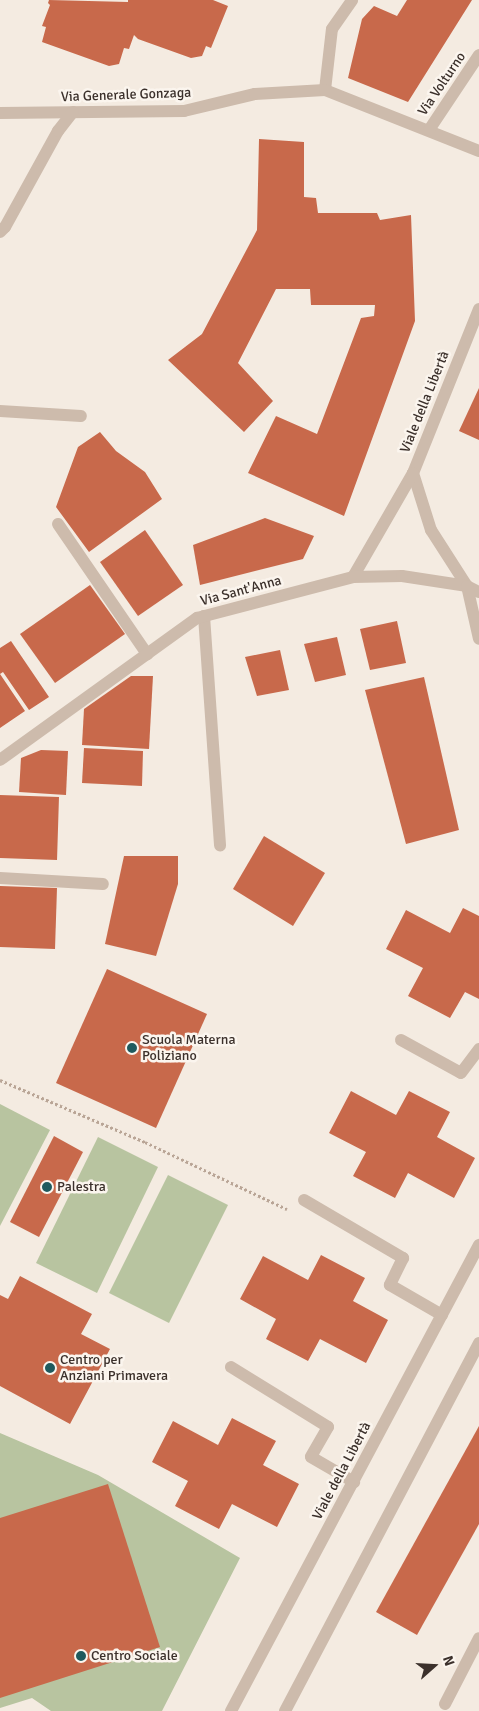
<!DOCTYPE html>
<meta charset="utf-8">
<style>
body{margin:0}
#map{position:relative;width:479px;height:1711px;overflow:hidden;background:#f4ebe1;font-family:Signika,sans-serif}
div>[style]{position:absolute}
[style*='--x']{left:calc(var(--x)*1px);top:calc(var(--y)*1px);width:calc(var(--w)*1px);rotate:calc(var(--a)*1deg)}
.green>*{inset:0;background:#b8c4a0}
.building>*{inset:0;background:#c8694b}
.path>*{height:3px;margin-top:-1.5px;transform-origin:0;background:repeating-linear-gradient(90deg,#b9a596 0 2.5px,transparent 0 5px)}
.minor>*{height:12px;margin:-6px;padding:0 6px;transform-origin:6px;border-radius:6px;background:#cdbbac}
.dots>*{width:14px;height:14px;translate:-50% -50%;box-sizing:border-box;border:2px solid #fbf5ee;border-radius:50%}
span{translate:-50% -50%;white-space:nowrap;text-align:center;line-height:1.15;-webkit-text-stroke:5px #fbf5ee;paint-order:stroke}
.street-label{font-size:14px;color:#3b302b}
.poi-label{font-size:14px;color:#3b302b}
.left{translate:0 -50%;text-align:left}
.north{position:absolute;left:409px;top:1641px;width:50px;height:50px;-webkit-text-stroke:4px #fbf5ee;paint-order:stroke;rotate:71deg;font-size:14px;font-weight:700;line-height:20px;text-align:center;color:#3b302b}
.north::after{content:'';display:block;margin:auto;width:18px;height:22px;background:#3b302b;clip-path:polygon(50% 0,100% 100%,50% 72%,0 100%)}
</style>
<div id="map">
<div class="green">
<div style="clip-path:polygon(0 1104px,50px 1130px,0 1226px)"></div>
<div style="clip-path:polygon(98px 1137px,158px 1167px,97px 1293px,36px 1263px)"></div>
<div style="clip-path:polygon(168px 1175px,228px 1205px,169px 1323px,109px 1293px)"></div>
<div style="clip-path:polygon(0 1433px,98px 1475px,240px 1558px,162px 1711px,51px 1711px,32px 1698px,0 1708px)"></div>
</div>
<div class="building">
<div style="clip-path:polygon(49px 0,128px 2px,128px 0,213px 0,228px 6px,211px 48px,206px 46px,202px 56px,191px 58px,138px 39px,134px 35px,129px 49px,124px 48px,119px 64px,109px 66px,42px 42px,46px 27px,42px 26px,50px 5px,48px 3px)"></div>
<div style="clip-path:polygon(407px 0,472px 0,408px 102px,348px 78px,362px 19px,374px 6px,397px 16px)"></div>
<div style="clip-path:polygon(259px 139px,304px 142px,304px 197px,316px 198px,318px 213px,377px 213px,380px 220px,411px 215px,415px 321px,344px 516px,248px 473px,276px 416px,317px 434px,361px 318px,374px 316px,375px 305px,311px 305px,310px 289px,276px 289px,238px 363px,273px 401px,244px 432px,168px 360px,202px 334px,257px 230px)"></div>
<div style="clip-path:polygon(479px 388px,479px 440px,459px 431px)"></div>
<div style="clip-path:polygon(100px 432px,116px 451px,145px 472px,162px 499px,89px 552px,56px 507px,78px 447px)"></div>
<div style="clip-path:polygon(265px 518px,314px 536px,303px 559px,200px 585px,193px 545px)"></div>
<div style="clip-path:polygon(145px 530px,183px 585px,138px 616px,100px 562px)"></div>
<div style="clip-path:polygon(90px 585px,125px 634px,55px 683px,20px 634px)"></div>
<div style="clip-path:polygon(397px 621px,406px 663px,370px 670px,360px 629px)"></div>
<div style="clip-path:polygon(337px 637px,346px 675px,315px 682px,304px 644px)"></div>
<div style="clip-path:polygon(11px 641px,49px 697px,29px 710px,3px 672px,0 674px,25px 711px,0 728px,0 648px)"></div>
<div style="clip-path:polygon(280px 650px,289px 690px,257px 696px,245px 657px)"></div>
<div style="clip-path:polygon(131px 676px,153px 676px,149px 749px,82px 745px,84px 709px)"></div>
<div style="clip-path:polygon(424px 677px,459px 830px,406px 844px,365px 690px)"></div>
<div style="clip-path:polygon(84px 748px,143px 751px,142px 786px,82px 783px)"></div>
<div style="clip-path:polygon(41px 750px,68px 751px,66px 795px,19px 792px,21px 758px)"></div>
<div style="clip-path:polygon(0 795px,59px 797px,57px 860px,0 858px)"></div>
<div style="clip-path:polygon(264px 836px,325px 873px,293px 926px,233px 889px)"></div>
<div style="clip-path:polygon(124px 856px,178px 856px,178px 884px,156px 956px,105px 944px)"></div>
<div style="clip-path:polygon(0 886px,57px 888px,55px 949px,0 947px)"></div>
<div style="clip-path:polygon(463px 908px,479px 916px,479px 999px,465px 992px,450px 1018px,408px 996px,423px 968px,386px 949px,406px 910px,450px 933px)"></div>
<div style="clip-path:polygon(107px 969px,207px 1014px,156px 1128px,56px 1083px)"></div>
<div style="clip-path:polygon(351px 1091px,396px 1115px,409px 1091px,450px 1112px,437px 1137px,475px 1158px,454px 1198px,408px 1173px,395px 1198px,353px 1176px,366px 1152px,329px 1133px)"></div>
<div style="clip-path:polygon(54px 1136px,83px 1152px,39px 1237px,10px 1222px)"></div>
<div style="clip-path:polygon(321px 1255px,365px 1278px,353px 1301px,388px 1320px,366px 1363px,320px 1339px,308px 1361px,266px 1339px,276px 1319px,240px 1299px,263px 1256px,308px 1280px)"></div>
<div style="clip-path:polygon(20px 1276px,92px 1314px,81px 1334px,110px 1349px,70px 1424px,0 1386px,0 1295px,8px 1299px)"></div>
<div style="clip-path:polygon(232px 1418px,276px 1441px,263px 1465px,299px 1484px,277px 1527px,232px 1504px,219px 1529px,175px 1506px,188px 1481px,152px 1462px,173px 1421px,218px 1445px)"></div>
<div style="clip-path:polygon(479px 1426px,479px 1524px,417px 1635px,376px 1612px)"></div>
<div style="clip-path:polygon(108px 1484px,160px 1647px,0 1698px,0 1518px)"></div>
</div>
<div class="path">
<div style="--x:0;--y:1080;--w:158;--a:23.2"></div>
<div style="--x:145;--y:1142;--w:157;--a:25.3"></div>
</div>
<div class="minor">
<div style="--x:325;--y:90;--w:61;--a:-83.5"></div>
<div style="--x:332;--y:29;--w:35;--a:-55"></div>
<div style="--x:0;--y:113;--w:184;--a:-0.6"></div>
<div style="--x:184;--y:111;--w:73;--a:-13.5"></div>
<div style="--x:255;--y:94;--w:70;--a:-3.3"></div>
<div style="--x:325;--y:90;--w:166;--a:21.6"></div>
<div style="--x:429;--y:130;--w:90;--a:-56.3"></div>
<div style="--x:0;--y:232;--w:7;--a:-45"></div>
<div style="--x:5;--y:227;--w:110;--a:-61.1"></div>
<div style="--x:58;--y:131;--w:24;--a:-52"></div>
<div style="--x:479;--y:309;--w:177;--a:111.9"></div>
<div style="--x:413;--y:473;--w:60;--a:72.5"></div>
<div style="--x:431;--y:530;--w:67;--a:57.3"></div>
<div style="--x:467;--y:586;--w:13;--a:27"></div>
<div style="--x:0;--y:411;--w:81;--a:3.5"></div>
<div style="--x:58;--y:524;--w:158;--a:55.6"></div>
<div style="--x:353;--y:577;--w:120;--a:-60"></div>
<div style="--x:204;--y:616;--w:230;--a:86"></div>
<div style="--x:0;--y:760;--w:243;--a:-35.8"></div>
<div style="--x:197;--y:618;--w:161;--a:-14.7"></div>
<div style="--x:353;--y:577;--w:49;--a:-1.2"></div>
<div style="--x:402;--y:576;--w:66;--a:8.7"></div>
<div style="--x:467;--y:586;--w:54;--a:77.2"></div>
<div style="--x:0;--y:878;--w:103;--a:3.3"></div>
<div style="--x:401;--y:1040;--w:68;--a:28.8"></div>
<div style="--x:461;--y:1073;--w:30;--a:-53"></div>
<div style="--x:304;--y:1200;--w:115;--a:30.4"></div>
<div style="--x:403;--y:1258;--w:30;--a:116"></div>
<div style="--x:390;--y:1285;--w:60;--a:30"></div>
<div style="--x:231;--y:1367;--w:114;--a:31.7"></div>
<div style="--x:328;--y:1427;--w:34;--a:120"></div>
<div style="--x:311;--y:1457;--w:50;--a:30.2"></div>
<div style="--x:445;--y:1704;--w:74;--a:-62.7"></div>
<div style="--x:231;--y:1711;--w:528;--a:-61.98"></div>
<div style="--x:285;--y:1711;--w:416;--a:-62.2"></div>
</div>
<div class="dots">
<div style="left:132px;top:1048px;background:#1f5a5e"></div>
<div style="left:47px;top:1187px;background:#1f5a5e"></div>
<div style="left:50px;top:1368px;background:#1f5a5e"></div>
<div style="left:81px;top:1656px;background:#1f5a5e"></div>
</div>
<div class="street-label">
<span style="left:442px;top:84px;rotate:-56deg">Via Volturno</span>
<span style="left:126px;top:95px;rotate:-2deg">Via Generale Gonzaga</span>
<span style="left:425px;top:402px;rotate:-68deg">Viale della Libertà</span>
<span style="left:241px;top:591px;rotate:-15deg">Via Sant'Anna</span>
<span style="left:342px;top:1471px;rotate:-62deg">Viale della Libertà</span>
</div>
<div class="poi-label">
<span class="left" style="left:142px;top:1048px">Scuola Materna<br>Poliziano</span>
<span class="left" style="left:57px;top:1187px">Palestra</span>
<span class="left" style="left:60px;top:1368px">Centro per<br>Anziani Primavera</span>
<span class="left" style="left:91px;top:1656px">Centro Sociale</span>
</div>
<div class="north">N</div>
</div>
